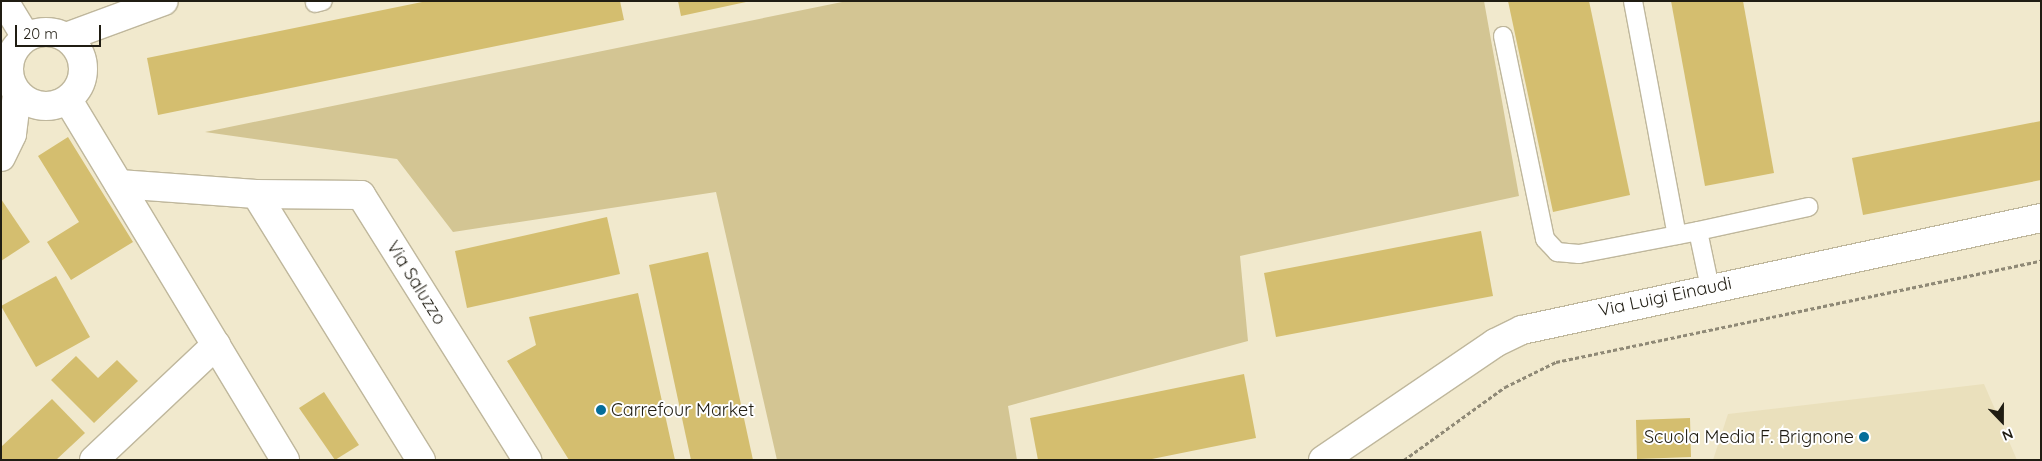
<!DOCTYPE html>
<style>
body{margin:0}
#map{position:relative;width:2042px;height:461px;overflow:hidden;background:#f1e9cd;font-family:Quicksand,sans-serif}
div>[style]{position:absolute}
[style*='--x']{left:calc(var(--x)*1px);top:calc(var(--y)*1px);width:calc(var(--w)*1px);rotate:calc(var(--a)*1deg)}
.built>*{inset:0;background:#eae0bc}
.green>*{inset:0;background:#d3c593}
.building>*{inset:0;background:#d4be6f}
.path>*{height:3px;margin-top:-1.5px;transform-origin:0;background:repeating-linear-gradient(90deg,#8f8976 0 4px,transparent 0 6.5px)}
.roads{filter:drop-shadow(1px 0 #bfb79c) drop-shadow(-1px 0 #bfb79c) drop-shadow(0 1px #bfb79c) drop-shadow(0 -1px #bfb79c)}
.lane>*{height:18px;margin:-9px;padding:0 9px;transform-origin:9px;border-radius:9px;background:#fff}
.street>*{height:28px;margin:-14px;padding:0 14px;transform-origin:14px;border-radius:14px;background:#fff}
.secondary>*{height:28px;margin:-14px;padding:0 14px;transform-origin:14px;border-radius:14px;background:#fff}
.secondary>.ring{margin:-14px;padding:0;box-sizing:content-box;background:none;border:28px solid #fff;border-radius:50%}
.dots>*{width:14px;height:14px;translate:-50% -50%;box-sizing:border-box;border:2px solid #fff;border-radius:50%}
span{translate:-50% -50%;white-space:nowrap;text-align:center;line-height:1.15;-webkit-text-stroke:4px #fff;paint-order:stroke}
.street-label{font-size:18px;color:#201d13}
.poi-label{font-size:18px;color:#201d13}
.left{translate:0 -50%;text-align:left}
.right{translate:-100% -50%;text-align:right}
.frame{position:absolute;inset:0;border:2px solid #201d13;pointer-events:none}
.north{position:absolute;left:1977px;top:396px;width:50px;height:50px;-webkit-text-stroke:4px #fff;paint-order:stroke;rotate:158deg;font-size:14px;font-weight:700;line-height:20px;text-align:center;color:#201d13}
.north::after{content:'';display:block;margin:auto;width:18px;height:22px;background:#201d13;clip-path:polygon(50% 0,100% 100%,50% 72%,0 100%)}
.scale{position:absolute;left:15px;top:25px;width:86px;height:22px;box-sizing:border-box;border:2px solid #201d13;border-top:0;padding-left:6px;font-size:15px;line-height:18px;white-space:nowrap;color:#201d13;-webkit-text-stroke:4px #fff;paint-order:stroke}
</style>
<div id="map">
<div class="built">
<div style="clip-path:polygon(1984px 384px,2017px 460px,1713px 460px,1728px 414px)"></div>
</div>
<div class="green">
<div style="clip-path:polygon(847px 1px,1484px 1px,1519px 196px,1240px 256px,1248px 341px,1008px 406px,1017px 460px,777px 460px,716px 192px,453px 232px,397px 159px,205px 132px)"></div>
</div>
<div class="building">
<div style="clip-path:polygon(427px 1px,620px 1px,624px 20px,158px 115px,147px 58px)"></div>
<div style="clip-path:polygon(678px 1px,746px 1px,746px 2px,681px 16px)"></div>
<div style="clip-path:polygon(1508px 1px,1589px 1px,1630px 195px,1553px 212px)"></div>
<div style="clip-path:polygon(1671px 1px,1743px 1px,1774px 173px,1705px 186px)"></div>
<div style="clip-path:polygon(2041px 121px,2041px 180px,1863px 215px,1852px 158px)"></div>
<div style="clip-path:polygon(68px 137px,133px 242px,71px 280px,47px 242px,79px 222px,38px 156px)"></div>
<div style="clip-path:polygon(1px 199px,30px 242px,1px 261px)"></div>
<div style="clip-path:polygon(607px 217px,620px 274px,467px 308px,455px 251px)"></div>
<div style="clip-path:polygon(1481px 231px,1493px 296px,1276px 337px,1264px 273px)"></div>
<div style="clip-path:polygon(708px 252px,753px 460px,691px 460px,649px 265px)"></div>
<div style="clip-path:polygon(56px 276px,90px 337px,36px 367px,1px 306px)"></div>
<div style="clip-path:polygon(638px 293px,675px 460px,569px 460px,507px 361px,536px 345px,529px 317px)"></div>
<div style="clip-path:polygon(76px 356px,98px 378px,117px 360px,138px 381px,94px 423px,51px 380px)"></div>
<div style="clip-path:polygon(1244px 374px,1256px 438px,1147px 460px,1038px 460px,1030px 418px)"></div>
<div style="clip-path:polygon(324px 392px,359px 445px,335px 460px,299px 408px)"></div>
<div style="clip-path:polygon(52px 399px,85px 433px,56px 460px,1px 460px,1px 447px)"></div>
<div style="clip-path:polygon(1690px 418px,1691px 457px,1637px 459px,1636px 420px)"></div>
</div>
<div class="path">
<div style="--x:1404;--y:460;--w:125;--a:-35.9"></div>
<div style="--x:1505;--y:387;--w:57;--a:-26.1"></div>
<div style="--x:1556;--y:362;--w:495;--a:-11.8"></div>
</div>
<div class="roads">
<div class="lane">
<div style="--x:1633;--y:1;--w:238;--a:79.4"></div>
<div style="--x:315;--y:3;--w:8;--a:-14"></div>
<div style="--x:1503;--y:36;--w:207;--a:78.3"></div>
<div style="--x:1545;--y:239;--w:18;--a:47"></div>
<div style="--x:1557;--y:252;--w:22;--a:5"></div>
<div style="--x:1579;--y:254;--w:121;--a:-10.9"></div>
<div style="--x:1710;--y:288;--w:58;--a:-101.9"></div>
<div style="--x:1698;--y:231;--w:113;--a:-12.3"></div>
</div>
<div class="street">
<div style="--x:66;--y:37;--w:104;--a:-20.2"></div>
<div style="--x:1;--y:157;--w:25;--a:-64"></div>
<div style="--x:12;--y:134;--w:40;--a:-82.9"></div>
<div style="--x:119;--y:184;--w:137;--a:4.2"></div>
<div style="--x:256;--y:194;--w:105;--a:0.5"></div>
<div style="--x:361;--y:195;--w:313;--a:57.9"></div>
<div style="--x:256;--y:194;--w:313;--a:58.2"></div>
<div style="--x:94;--y:460;--w:168;--a:-43.3"></div>
<div style="--x:1323;--y:460;--w:208;--a:-34.2"></div>
<div style="--x:1495;--y:343;--w:30;--a:-26"></div>
<div style="--x:1522;--y:330;--w:531;--a:-12.18"></div>
</div>
<div class="secondary">
<div style="--x:4;--y:1;--w:42;--a:58.6"></div>
<div class="ring" style="left:9px;top:32px;width:46px;height:46px"></div>
<div style="--x:68;--y:100;--w:420;--a:58.9"></div>
</div>
</div>
<div class="dots">
<div style="left:601px;top:410px;background:#046d9a"></div>
<div style="left:1864px;top:437px;background:#046d9a"></div>
</div>
<div class="street-label">
<span style="left:416px;top:283px;rotate:58deg">Via Saluzzo</span>
<span style="left:1665px;top:297px;rotate:-12deg">Via Luigi Einaudi</span>
</div>
<div class="poi-label">
<span class="left" style="left:611px;top:410px">Carrefour Market</span>
<span class="right" style="left:1854px;top:437px">Scuola Media F. Brignone</span>
</div>
<div class="frame"></div>
<div class="north">N</div>
<div class="scale">20 m</div>
</div>
